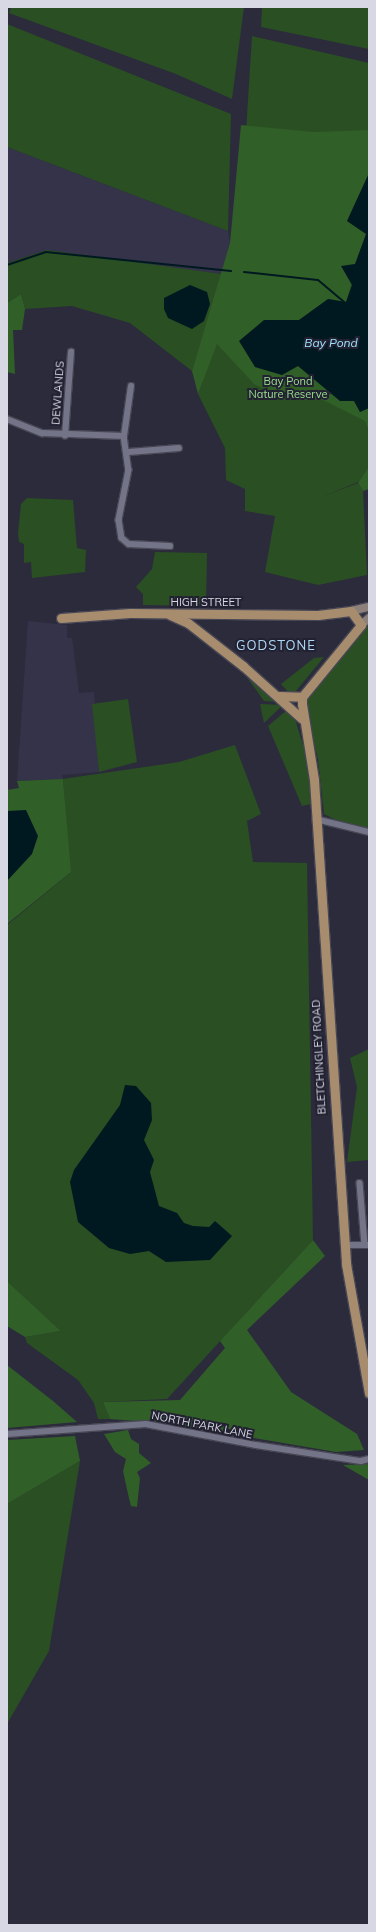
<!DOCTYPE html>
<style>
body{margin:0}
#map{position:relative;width:376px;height:1932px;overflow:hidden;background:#2c2b3c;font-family:Mulish,sans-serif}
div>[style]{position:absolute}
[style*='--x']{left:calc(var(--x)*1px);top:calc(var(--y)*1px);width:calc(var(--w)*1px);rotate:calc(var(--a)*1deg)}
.built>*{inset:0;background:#34334a}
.green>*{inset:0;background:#294f22}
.forest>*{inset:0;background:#315f28}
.water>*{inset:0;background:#001921}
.stream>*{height:2px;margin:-1px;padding:0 1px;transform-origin:1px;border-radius:1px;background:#001921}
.roads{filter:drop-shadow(1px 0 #474755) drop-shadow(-1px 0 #474755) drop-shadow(0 1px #474755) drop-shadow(0 -1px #474755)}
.minor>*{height:5.5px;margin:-2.75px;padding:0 2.75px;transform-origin:2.75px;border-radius:2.75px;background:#747488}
.secondary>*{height:8px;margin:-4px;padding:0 4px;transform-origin:4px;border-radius:4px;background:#8e807b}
.primary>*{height:9px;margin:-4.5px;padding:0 4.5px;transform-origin:4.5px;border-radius:4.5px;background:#a78c6e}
span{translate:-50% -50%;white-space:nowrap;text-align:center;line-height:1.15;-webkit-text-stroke:4px #222132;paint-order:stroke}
.park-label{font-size:11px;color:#9adf8e}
.street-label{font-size:11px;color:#d7d8e3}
.water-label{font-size:12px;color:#9de3fb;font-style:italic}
.quarter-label{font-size:13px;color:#aed7f5;letter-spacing:1px}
.frame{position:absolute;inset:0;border:8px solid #d7d8e3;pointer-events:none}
</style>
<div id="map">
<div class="built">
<div style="clip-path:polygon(7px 147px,228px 231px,230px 243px,222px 274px,47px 250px,7px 263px)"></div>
<div style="clip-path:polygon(28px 621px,67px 625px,67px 638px,72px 638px,79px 693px,94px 692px,99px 772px,62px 775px,63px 779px,17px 781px)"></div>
</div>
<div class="green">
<div style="clip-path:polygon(11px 7px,244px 7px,232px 99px,176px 74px,9px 13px)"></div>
<div style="clip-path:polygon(262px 7px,369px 7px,369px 49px,261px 27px)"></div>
<div style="clip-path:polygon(7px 24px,231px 114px,228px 231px,7px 147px)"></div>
<div style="clip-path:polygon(252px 36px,369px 63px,369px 479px,363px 480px,324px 496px,358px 483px,363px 491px,367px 575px,318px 585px,265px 572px,275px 516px,245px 511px,245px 489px,226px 480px,225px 448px,198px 394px,237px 275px)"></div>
<div style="clip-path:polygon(47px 250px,222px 274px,192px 371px,130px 323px,72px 306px,25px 309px,21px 294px,7px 303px,7px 263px)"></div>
<div style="clip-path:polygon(27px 498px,73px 500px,77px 548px,86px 550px,85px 572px,32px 578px,31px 562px,24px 563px,24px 544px,19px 542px,18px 533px,21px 504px)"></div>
<div style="clip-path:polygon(155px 552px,207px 553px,206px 606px,143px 605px,143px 594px,136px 587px,152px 569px)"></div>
<div style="clip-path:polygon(369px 621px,369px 830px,342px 823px,324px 814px,318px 759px,304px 704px,307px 695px)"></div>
<div style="clip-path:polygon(324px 657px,296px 691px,289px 693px,281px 684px,314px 658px)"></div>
<div style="clip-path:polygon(246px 676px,268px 691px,280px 702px,264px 701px)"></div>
<div style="clip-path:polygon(128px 699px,137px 762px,99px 772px,92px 704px)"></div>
<div style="clip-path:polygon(260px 704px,283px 705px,264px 723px)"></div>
<div style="clip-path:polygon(287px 710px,296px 722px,309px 765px,311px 804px,302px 806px,268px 726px)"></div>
<div style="clip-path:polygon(235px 745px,261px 814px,247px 821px,253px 862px,307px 863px,313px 1240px,167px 1399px,103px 1402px,110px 1419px,98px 1419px,94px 1403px,78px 1380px,27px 1343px,25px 1337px,61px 1331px,7px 1281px,7px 925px,70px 873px,63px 779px,179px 762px)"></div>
<div style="clip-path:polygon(369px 1049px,369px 1160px,347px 1162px,357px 1087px,350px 1058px)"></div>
<div style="clip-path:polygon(80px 1461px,49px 1651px,7px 1724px,7px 1504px)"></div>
</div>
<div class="forest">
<div style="clip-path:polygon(241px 125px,314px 132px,369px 130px,369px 173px,347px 221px,366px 234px,346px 302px,328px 299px,299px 320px,264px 320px,255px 367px,282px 375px,298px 366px,340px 400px,354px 401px,360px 412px,369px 408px,369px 431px,365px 421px,323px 400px,287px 400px,254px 384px,217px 344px,198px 394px,192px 371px,230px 243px)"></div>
<div style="clip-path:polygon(21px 294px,25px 309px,22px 330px,13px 330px,15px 374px,7px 372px,7px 303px)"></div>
<div style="clip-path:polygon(369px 467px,369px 489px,363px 491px,358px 483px)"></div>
<div style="clip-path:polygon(63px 779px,71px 872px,7px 924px,7px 790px,19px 788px,17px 781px)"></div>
<div style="clip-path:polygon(313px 1240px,325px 1256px,247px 1330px,291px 1392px,357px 1434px,364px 1450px,336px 1452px,173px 1424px,110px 1419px,103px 1402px,180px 1400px,225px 1348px,220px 1341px)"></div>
<div style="clip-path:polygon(7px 1281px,61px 1331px,25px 1337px,7px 1326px)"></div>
<div style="clip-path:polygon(7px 1365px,53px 1401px,77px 1422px,7px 1428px)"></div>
<div style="clip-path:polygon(128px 1430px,131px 1439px,139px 1444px,139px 1453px,151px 1463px,137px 1472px,140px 1478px,137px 1507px,131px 1506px,128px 1494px,123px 1471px,126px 1459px,115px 1452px,104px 1434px)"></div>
<div style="clip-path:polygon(75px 1436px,80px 1461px,7px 1504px,7px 1440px)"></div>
<div style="clip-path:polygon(369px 1464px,369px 1480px,343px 1465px)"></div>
</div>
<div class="water">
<div style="clip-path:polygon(369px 173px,369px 408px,360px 412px,354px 401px,340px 401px,298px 366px,282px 375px,255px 367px,239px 341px,264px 320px,299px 320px,328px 299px,346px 302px,352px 285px,341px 266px,355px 264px,366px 234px,347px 221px)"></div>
<div style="clip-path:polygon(190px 285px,207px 292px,210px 304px,204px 321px,192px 329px,168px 318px,164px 309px,164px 298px)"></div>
<div style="clip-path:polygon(26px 810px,38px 836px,32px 854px,7px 881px,7px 811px)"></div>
<div style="clip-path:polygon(125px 1085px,136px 1086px,151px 1103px,152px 1120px,144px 1140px,154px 1160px,150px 1172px,159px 1206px,177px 1213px,184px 1223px,193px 1226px,209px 1227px,215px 1221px,232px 1236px,210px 1260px,166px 1262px,149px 1251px,130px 1254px,109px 1248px,78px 1222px,70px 1182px,74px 1170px,120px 1105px)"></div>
</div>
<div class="stream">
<div style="--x:7;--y:265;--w:41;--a:-18.4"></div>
<div style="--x:46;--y:252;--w:186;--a:5.9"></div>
<div style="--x:244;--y:272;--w:74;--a:6.2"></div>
<div style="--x:318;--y:280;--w:38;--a:40"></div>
</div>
<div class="roads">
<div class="minor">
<div style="--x:7;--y:419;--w:38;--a:22"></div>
<div style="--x:42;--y:433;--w:82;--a:2.1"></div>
<div style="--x:124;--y:436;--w:34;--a:82"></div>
<div style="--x:129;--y:470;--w:51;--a:101.3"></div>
<div style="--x:119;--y:520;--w:18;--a:81"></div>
<div style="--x:122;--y:538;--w:9;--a:41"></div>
<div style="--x:129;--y:544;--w:41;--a:2.8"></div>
<div style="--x:65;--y:436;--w:84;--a:-85.9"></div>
<div style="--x:124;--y:436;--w:50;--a:-82"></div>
<div style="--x:129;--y:452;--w:50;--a:-4.6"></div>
<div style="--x:316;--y:819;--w:55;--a:13.8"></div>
<div style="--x:360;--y:1183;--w:62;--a:85.4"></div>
<div style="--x:344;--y:1245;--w:24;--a:0"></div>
<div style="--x:7;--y:1434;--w:139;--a:-4.1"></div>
<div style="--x:146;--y:1424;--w:112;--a:10.8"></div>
<div style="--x:256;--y:1445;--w:106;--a:8.7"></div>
<div style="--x:361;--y:1461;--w:8;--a:-14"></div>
</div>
<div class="secondary">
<div style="--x:351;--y:611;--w:18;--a:-13"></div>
<div style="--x:361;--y:625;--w:11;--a:-41"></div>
</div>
<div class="primary">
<div style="--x:170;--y:615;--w:20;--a:24"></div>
<div style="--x:188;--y:623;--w:70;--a:38"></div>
<div style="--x:243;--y:666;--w:79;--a:41.9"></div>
<div style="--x:61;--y:618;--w:69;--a:-4.1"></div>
<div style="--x:130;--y:613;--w:188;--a:0.6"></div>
<div style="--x:318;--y:615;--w:33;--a:-7"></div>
<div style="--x:351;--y:611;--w:17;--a:54"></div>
<div style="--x:361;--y:625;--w:93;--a:129.3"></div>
<div style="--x:302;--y:697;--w:7;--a:90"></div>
<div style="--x:302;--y:704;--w:77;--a:81"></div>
<div style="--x:314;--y:780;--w:485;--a:86.2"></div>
<div style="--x:346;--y:1264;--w:131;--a:79.9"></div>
<div style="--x:279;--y:696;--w:23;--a:2"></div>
</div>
</div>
<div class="park-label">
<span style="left:288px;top:388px">Bay Pond<br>Nature Reserve</span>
</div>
<div class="street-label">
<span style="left:58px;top:393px;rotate:-86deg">DEWLANDS</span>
<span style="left:206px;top:602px">HIGH STREET</span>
<span style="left:319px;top:1057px;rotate:-93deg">BLETCHINGLEY ROAD</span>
<span style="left:202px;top:1425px;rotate:11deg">NORTH PARK LANE</span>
</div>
<div class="water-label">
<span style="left:331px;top:343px">Bay Pond</span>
</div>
<div class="quarter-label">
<span style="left:276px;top:645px">GODSTONE</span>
</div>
<div class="frame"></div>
</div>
